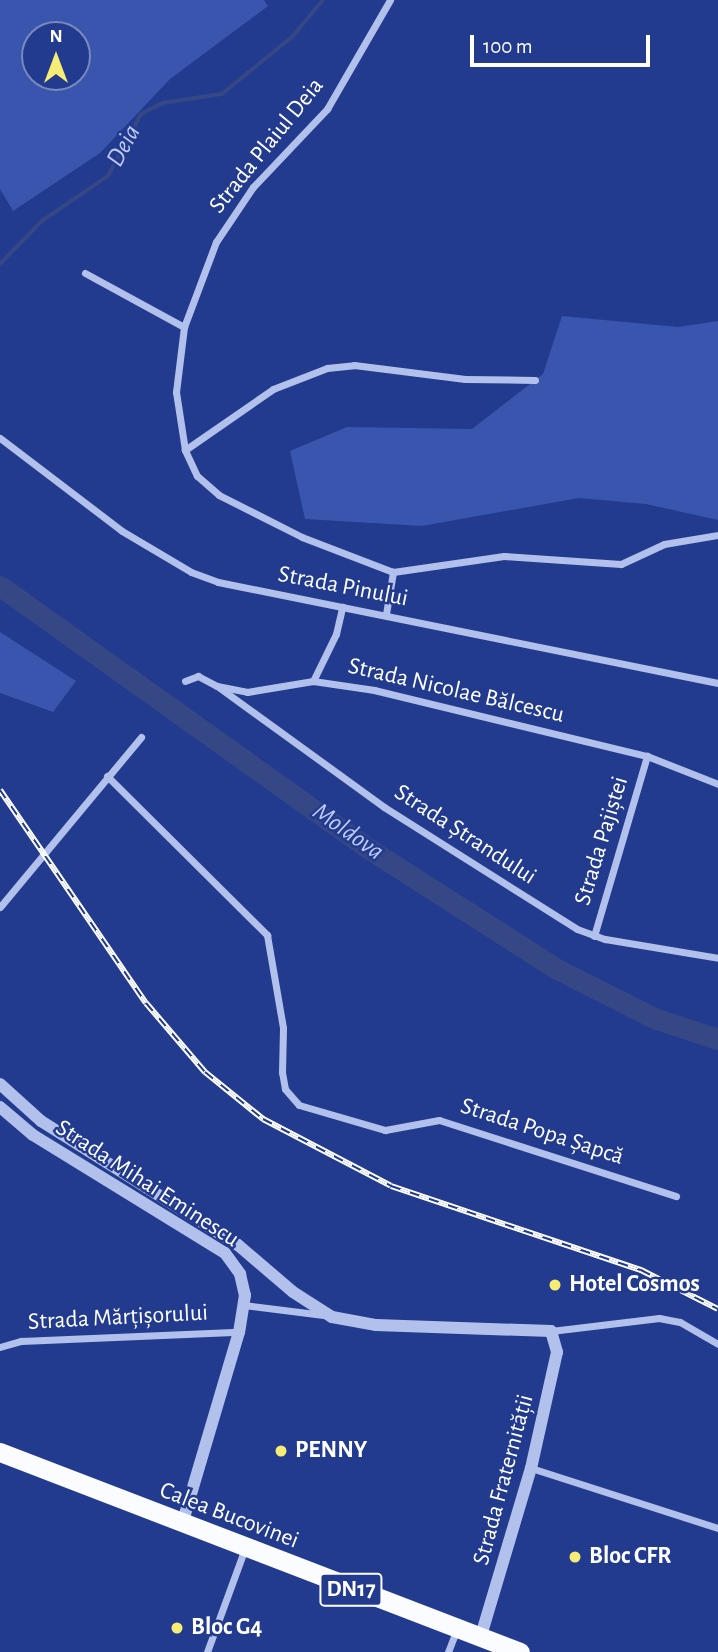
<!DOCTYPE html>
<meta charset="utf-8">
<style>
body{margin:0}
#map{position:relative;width:718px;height:1652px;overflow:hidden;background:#223b8e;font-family:"Alegreya Sans",sans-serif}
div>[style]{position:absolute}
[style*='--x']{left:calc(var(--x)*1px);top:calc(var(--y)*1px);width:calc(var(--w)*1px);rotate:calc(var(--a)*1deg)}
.green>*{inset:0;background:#3a55ad}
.stream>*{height:3.5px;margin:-1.75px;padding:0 1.75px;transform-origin:1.75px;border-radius:1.75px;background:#364786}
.river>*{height:21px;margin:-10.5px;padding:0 10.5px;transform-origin:10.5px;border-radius:10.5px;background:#364786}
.minor>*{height:7px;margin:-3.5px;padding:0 3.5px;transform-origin:3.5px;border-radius:3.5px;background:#b2c0ec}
.tertiary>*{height:12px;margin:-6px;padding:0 6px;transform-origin:6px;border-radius:6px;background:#b2c0ec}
.trunk>*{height:19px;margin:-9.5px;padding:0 9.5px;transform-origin:9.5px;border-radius:9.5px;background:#fbfcff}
.rail>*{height:6px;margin-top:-3px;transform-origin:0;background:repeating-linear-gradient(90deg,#223b8e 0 10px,#fff 0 20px);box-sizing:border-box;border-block:2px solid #fff}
.dots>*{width:19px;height:19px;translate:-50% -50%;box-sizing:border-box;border:4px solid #223b8e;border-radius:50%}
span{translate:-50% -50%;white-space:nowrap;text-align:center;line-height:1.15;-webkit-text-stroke:5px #223b8e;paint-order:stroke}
.shield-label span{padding:2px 5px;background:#223b8e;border:2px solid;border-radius:5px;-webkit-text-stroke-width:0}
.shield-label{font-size:23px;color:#fff;font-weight:700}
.street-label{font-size:24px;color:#fff}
.poi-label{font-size:24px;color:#fff;font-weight:700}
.left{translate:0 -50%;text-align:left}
.water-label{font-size:26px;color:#becbf3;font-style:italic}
.north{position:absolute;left:21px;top:21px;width:70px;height:70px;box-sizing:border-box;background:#223b8e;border:2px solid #7a89bb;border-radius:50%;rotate:0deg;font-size:19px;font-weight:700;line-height:28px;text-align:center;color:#fff}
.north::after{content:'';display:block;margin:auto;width:24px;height:32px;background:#f7ed74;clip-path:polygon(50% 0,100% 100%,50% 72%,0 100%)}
.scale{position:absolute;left:470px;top:35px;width:180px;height:32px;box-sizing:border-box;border:4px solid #fff;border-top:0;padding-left:9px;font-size:21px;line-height:24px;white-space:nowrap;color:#fff;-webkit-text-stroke:5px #223b8e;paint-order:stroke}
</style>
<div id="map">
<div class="green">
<div style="clip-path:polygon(evenodd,0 0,264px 0,268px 6px,170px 79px,100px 153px,13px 211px,0 189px,0 0,77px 35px,77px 77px,35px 77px,35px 35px,77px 35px)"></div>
<div style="clip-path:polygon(562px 316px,678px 327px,718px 321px,718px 520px,646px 504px,579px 498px,422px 526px,305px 519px,290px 451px,347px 427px,472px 429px,543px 374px)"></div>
<div style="clip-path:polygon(0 632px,76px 681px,53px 712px,0 693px)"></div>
</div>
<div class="stream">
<div style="--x:0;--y:264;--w:60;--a:-45.7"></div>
<div style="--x:42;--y:221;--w:80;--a:-34.3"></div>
<div style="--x:108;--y:176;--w:70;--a:-62"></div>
<div style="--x:141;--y:114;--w:25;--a:-27"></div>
<div style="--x:163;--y:103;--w:60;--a:-8.7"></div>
<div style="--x:222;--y:94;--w:90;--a:-39.2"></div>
<div style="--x:292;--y:37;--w:48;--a:-50"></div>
</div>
<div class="river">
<div style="--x:0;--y:586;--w:450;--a:35.5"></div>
<div style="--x:366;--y:847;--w:227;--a:32.6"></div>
<div style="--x:557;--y:969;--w:109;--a:26.8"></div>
<div style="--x:654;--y:1018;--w:67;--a:18.2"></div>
</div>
<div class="minor">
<div style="--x:85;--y:273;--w:113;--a:28.6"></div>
<div style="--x:0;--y:438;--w:153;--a:37.3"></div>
<div style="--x:122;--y:531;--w:80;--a:30.7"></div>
<div style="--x:191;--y:572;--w:29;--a:20"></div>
<div style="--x:218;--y:582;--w:510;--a:11.42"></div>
<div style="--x:185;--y:450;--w:107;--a:-34.7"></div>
<div style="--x:273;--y:389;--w:58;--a:-21.3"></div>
<div style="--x:327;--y:368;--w:27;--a:-6"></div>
<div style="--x:354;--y:365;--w:112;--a:7.2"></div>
<div style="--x:465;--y:379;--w:70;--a:0.8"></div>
<div style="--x:393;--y:572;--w:112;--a:-8.2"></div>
<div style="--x:504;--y:556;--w:117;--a:3.9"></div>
<div style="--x:621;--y:564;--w:47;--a:-24.9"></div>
<div style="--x:664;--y:544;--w:55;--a:-9.5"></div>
<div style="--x:386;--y:614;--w:43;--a:-80.5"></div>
<div style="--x:393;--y:572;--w:97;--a:-159"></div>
<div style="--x:302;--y:537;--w:93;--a:-153.2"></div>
<div style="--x:219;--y:495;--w:29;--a:-139"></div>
<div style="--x:197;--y:476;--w:29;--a:-115"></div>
<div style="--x:185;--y:450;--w:59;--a:-98.8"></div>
<div style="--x:176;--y:392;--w:65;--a:-83"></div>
<div style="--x:184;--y:327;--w:91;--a:-69.4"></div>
<div style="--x:216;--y:242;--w:66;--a:-56.1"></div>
<div style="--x:253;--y:187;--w:108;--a:-46.5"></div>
<div style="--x:327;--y:109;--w:126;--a:-60"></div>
<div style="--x:185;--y:681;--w:14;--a:-21"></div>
<div style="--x:198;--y:676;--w:21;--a:28"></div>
<div style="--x:217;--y:686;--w:31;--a:11"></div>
<div style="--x:247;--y:692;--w:67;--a:-9.5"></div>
<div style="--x:313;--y:681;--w:62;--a:8.4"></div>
<div style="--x:374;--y:690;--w:281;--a:13.6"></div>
<div style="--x:647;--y:756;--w:76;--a:21.5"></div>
<div style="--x:313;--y:681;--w:52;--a:-63.9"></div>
<div style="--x:336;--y:634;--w:28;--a:-77"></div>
<div style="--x:217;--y:686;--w:206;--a:35.9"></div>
<div style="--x:384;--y:807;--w:228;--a:32.3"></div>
<div style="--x:577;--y:929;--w:30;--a:20"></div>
<div style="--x:605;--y:939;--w:115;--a:9.5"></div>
<div style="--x:107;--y:776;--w:226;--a:44.8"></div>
<div style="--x:267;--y:935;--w:94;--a:80.2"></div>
<div style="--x:283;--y:1028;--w:44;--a:91.3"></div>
<div style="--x:282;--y:1072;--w:17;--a:80"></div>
<div style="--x:285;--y:1089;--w:21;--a:49"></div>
<div style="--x:299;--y:1105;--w:90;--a:16.2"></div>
<div style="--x:385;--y:1130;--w:55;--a:-10.5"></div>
<div style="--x:439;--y:1120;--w:249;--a:17.8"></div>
<div style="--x:0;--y:907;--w:221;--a:-50.3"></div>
<div style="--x:594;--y:936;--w:188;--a:-73.6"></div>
<div style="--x:244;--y:1305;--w:80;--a:7.2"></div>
<div style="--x:551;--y:1331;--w:109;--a:-6.9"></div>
<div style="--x:659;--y:1318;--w:21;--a:11"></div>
<div style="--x:680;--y:1322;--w:44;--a:30.1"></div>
<div style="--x:0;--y:1347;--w:22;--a:-16"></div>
<div style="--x:21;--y:1341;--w:218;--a:-2.4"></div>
<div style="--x:531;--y:1468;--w:196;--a:17.8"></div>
<div style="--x:207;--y:1652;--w:111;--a:-69.9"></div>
<div style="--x:448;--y:1652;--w:22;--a:-69"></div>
</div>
<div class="tertiary">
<div style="--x:0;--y:1084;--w:55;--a:42.1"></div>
<div style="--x:41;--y:1121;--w:233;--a:32.2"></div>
<div style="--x:238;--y:1245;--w:72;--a:40.5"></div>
<div style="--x:293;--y:1292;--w:46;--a:32.7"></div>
<div style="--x:332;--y:1317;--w:45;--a:10.3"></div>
<div style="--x:376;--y:1325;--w:175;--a:2"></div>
<div style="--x:551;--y:1331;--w:22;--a:74"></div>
<div style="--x:557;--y:1352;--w:119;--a:102.6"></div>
<div style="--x:531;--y:1468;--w:178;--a:106.6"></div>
<div style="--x:0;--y:1107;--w:43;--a:40.3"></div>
<div style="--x:33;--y:1135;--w:225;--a:31.6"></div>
<div style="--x:225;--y:1253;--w:26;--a:54"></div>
<div style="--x:240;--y:1274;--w:22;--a:77"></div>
<div style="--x:245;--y:1295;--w:37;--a:99"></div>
<div style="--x:239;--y:1332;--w:200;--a:106.5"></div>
</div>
<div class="trunk">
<div style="--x:0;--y:1452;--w:557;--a:21.04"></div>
</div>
<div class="rail">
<div style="--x:0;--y:790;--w:258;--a:55.6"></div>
<div style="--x:146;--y:1003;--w:91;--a:49.5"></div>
<div style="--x:205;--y:1072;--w:75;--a:39"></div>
<div style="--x:263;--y:1119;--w:144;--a:27.6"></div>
<div style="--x:391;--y:1186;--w:264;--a:18.6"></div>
<div style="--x:641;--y:1270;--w:86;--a:26.9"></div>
</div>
<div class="dots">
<div style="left:555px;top:1285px;background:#f7ed74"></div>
<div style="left:281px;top:1451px;background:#f7ed74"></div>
<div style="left:575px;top:1557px;background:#f7ed74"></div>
<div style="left:177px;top:1628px;background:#f7ed74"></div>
</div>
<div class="shield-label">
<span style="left:351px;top:1590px">DN17</span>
</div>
<div class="street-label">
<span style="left:267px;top:146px;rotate:-51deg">Strada Plaiul Deia</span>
<span style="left:343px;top:587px;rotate:11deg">Strada Pinului</span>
<span style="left:456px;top:691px;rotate:13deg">Strada Nicolae Bălcescu</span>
<span style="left:465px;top:835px;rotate:33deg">Strada Ștrandului</span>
<span style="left:602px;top:841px;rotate:-73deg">Strada Pajiștei</span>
<span style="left:542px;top:1132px;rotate:18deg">Strada Popa Șapcă</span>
<span style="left:147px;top:1184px;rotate:33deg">Strada Mihai Eminescu</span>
<span style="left:118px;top:1318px;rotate:-3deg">Strada Mărțișorului</span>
<span style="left:504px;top:1480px;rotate:-75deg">Strada Fraternității</span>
<span style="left:229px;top:1516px;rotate:21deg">Calea Bucovinei</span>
</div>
<div class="poi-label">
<span class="left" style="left:569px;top:1285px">Hotel Cosmos</span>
<span class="left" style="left:295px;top:1451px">PENNY</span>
<span class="left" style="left:589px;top:1557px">Bloc CFR</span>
<span class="left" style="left:191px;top:1628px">Bloc G4</span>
</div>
<div class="water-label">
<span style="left:124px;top:146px;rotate:-61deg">Deia</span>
<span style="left:348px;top:832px;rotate:35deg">Moldova</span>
</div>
<div class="north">N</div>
<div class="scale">100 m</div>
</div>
